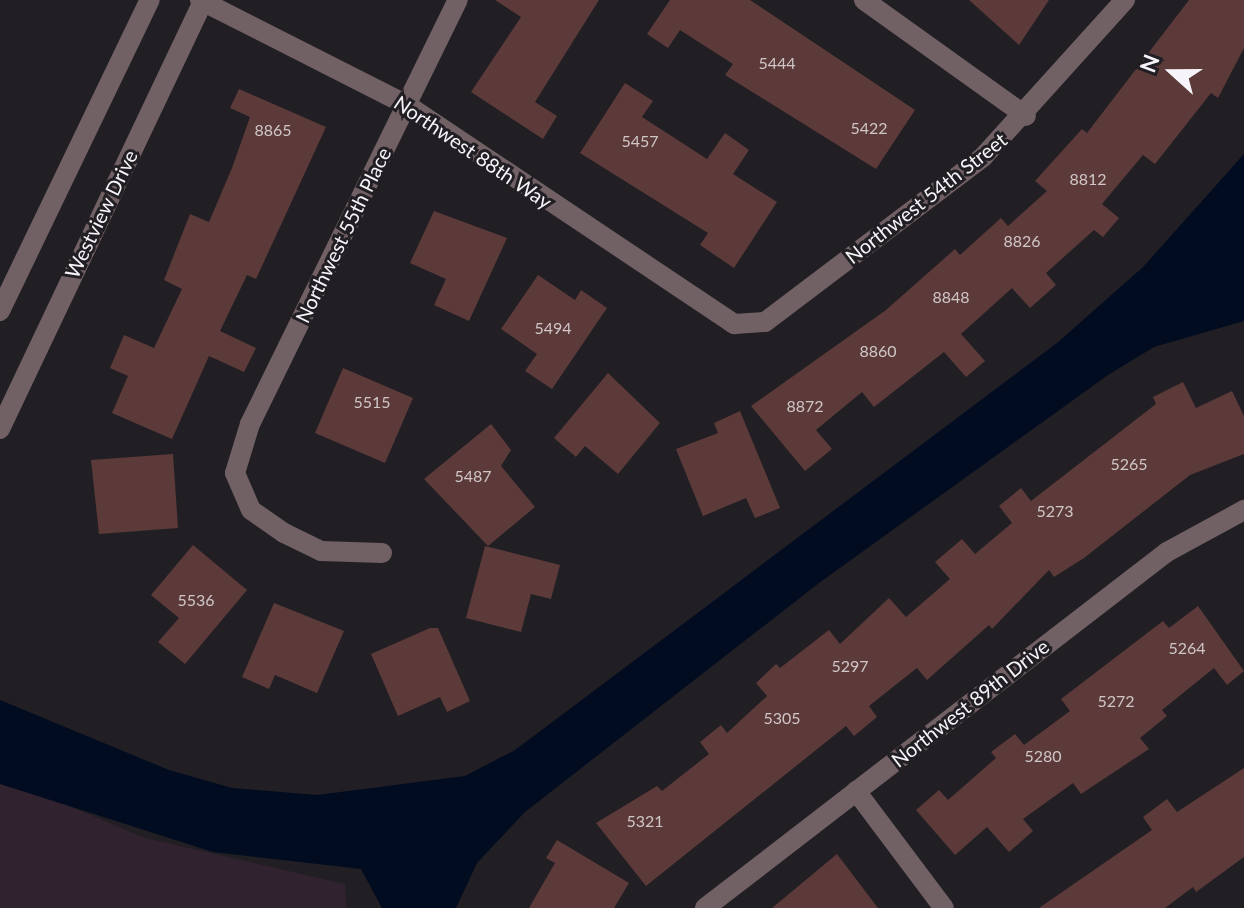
<!DOCTYPE html>
<style>
body{margin:0}
#map{position:relative;width:1244px;height:908px;overflow:hidden;background:#211f24;font-family:Lato,sans-serif}
div>[style]{position:absolute}
[style*='--x']{left:calc(var(--x)*1px);top:calc(var(--y)*1px);width:calc(var(--w)*1px);rotate:calc(var(--a)*1deg)}
.commercial>*{inset:0;background:#30222e}
.water>*{inset:0;background:#020c21}
.building>*{inset:0;background:#5c3a39}
.minor>*{height:20px;margin:-10px;padding:0 10px;transform-origin:10px;border-radius:10px;background:#716064}
span{translate:-50% -50%;white-space:nowrap;text-align:center;line-height:1.15;-webkit-text-stroke:6px #211f24;paint-order:stroke}
.number-label{font-size:16px;color:#d0c6c8}
.number-label span{-webkit-text-stroke-width:0}
.street-label{font-size:20px;color:#f6f4f8}
.north{position:absolute;left:1132px;top:32px;width:80px;height:80px;-webkit-text-stroke:6px #211f24;paint-order:stroke;rotate:291deg;font-size:22px;font-weight:700;line-height:32px;text-align:center;color:#f6f4f8}
.north::after{content:'';display:block;margin:auto;width:28px;height:36px;background:#f6f4f8;clip-path:polygon(50% 0,100% 100%,50% 72%,0 100%)}
</style>
<div id="map">
<div class="commercial">
<div style="clip-path:polygon(0 777px,145px 838px,345px 884px,346px 908px,0 908px)"></div>
</div>
<div class="water">
<div style="clip-path:polygon(1244px 154px,1244px 321px,1154px 347px,1108px 375px,819px 583px,525px 812px,477px 863px,456px 908px,382px 908px,361px 869px,213px 852px,0 784px,0 700px,169px 770px,232px 788px,317px 795px,465px 776px,515px 750px,1057px 343px,1143px 267px)"></div>
</div>
<div class="building">
<div style="clip-path:polygon(495px 0,599px 0,535px 102px,557px 116px,543px 139px,471px 92px,521px 17px)"></div>
<div style="clip-path:polygon(670px 0,750px 0,915px 110px,876px 169px,725px 75px,733px 64px,680px 30px,668px 48px,647px 34px)"></div>
<div style="clip-path:polygon(969px 0,1049px 0,1019px 45px)"></div>
<div style="clip-path:polygon(1189px 0,1244px 0,1244px 48px,1218px 98px,1211px 93px,1155px 164px,1143px 155px,1102px 204px,1119px 218px,1103px 237px,1094px 230px,1046px 273px,1056px 285px,1030px 308px,1012px 288px,961px 334px,985px 361px,966px 377px,944px 352px,874px 407px,862px 392px,816px 430px,832px 449px,805px 471px,751px 406px,886px 310px,955px 249px,960px 255px,1001px 218px,1008px 226px,1047px 191px,1035px 181px,1082px 129px,1087px 133px)"></div>
<div style="clip-path:polygon(625px 83px,653px 101px,642px 117px,707px 159px,725px 133px,749px 150px,733px 174px,777px 202px,734px 268px,700px 245px,708px 233px,580px 153px)"></div>
<div style="clip-path:polygon(239px 89px,326px 127px,256px 279px,247px 275px,220px 331px,256px 348px,244px 372px,209px 356px,172px 439px,112px 413px,128px 376px,110px 368px,124px 335px,154px 348px,182px 289px,164px 280px,190px 214px,209px 222px,232px 168px,250px 117px,230px 108px)"></div>
<div style="clip-path:polygon(434px 211px,507px 238px,469px 321px,434px 305px,446px 279px,410px 263px)"></div>
<div style="clip-path:polygon(538px 275px,575px 300px,581px 290px,607px 308px,552px 389px,525px 371px,537px 354px,501px 329px)"></div>
<div style="clip-path:polygon(343px 368px,413px 398px,385px 463px,315px 433px)"></div>
<div style="clip-path:polygon(608px 373px,660px 423px,618px 474px,585px 446px,576px 457px,554px 438px)"></div>
<div style="clip-path:polygon(1183px 382px,1196px 408px,1232px 391px,1244px 416px,1244px 454px,1190px 475px,1084px 558px,1054px 577px,1049px 570px,992px 629px,989px 625px,927px 680px,917px 668px,869px 706px,877px 717px,854px 736px,846px 726px,646px 886px,596px 823px,657px 786px,662px 791px,709px 754px,700px 742px,721px 725px,727px 733px,767px 696px,756px 683px,776px 664px,780px 668px,829px 630px,840px 644px,889px 598px,906px 617px,950px 579px,935px 562px,962px 539px,975px 554px,1012px 523px,999px 506px,1021px 488px,1031px 501px,1156px 404px,1153px 397px)"></div>
<div style="clip-path:polygon(740px 411px,780px 508px,755px 518px,746px 498px,703px 516px,676px 449px,718px 433px,714px 423px)"></div>
<div style="clip-path:polygon(491px 424px,511px 450px,501px 466px,535px 507px,488px 546px,424px 479px)"></div>
<div style="clip-path:polygon(173px 454px,178px 528px,99px 534px,91px 460px)"></div>
<div style="clip-path:polygon(193px 545px,247px 590px,185px 664px,158px 642px,179px 618px,151px 595px)"></div>
<div style="clip-path:polygon(485px 546px,560px 565px,551px 599px,531px 594px,521px 632px,466px 618px)"></div>
<div style="clip-path:polygon(274px 603px,344px 631px,317px 693px,275px 675px,269px 689px,242px 677px)"></div>
<div style="clip-path:polygon(1198px 606px,1244px 671px,1227px 685px,1214px 668px,1162px 710px,1167px 716px,1140px 738px,1149px 749px,1081px 794px,1073px 783px,1023px 819px,1033px 831px,1009px 852px,987px 827px,955px 855px,916px 810px,939px 790px,948px 800px,996px 758px,991px 752px,1015px 734px,1024px 745px,1070px 711px,1061px 699px,1163px 621px,1169px 628px)"></div>
<div style="clip-path:polygon(430px 628px,438px 628px,470px 701px,447px 712px,440px 697px,398px 716px,371px 654px)"></div>
<div style="clip-path:polygon(1244px 768px,1244px 857px,1196px 892px,1193px 887px,1165px 908px,1039px 908px,1152px 830px,1143px 817px,1167px 799px,1177px 812px)"></div>
<div style="clip-path:polygon(557px 840px,629px 883px,614px 908px,529px 908px,555px 863px,546px 858px)"></div>
<div style="clip-path:polygon(837px 854px,878px 908px,772px 908px)"></div>
</div>
<div class="minor">
<div style="--x:200;--y:0;--w:232;--a:26.9"></div>
<div style="--x:407;--y:105;--w:394;--a:33.8"></div>
<div style="--x:734;--y:324;--w:31;--a:-4"></div>
<div style="--x:765;--y:322;--w:273;--a:-37.1"></div>
<div style="--x:983;--y:157;--w:212;--a:-47.9"></div>
<div style="--x:864;--y:0;--w:199;--a:35.6"></div>
<div style="--x:0;--y:311;--w:345;--a:-64.3"></div>
<div style="--x:0;--y:429;--w:475;--a:-64.6"></div>
<div style="--x:382;--y:553;--w:61;--a:-178.1"></div>
<div style="--x:321;--y:551;--w:41;--a:-154.1"></div>
<div style="--x:284;--y:533;--w:40;--a:-145.1"></div>
<div style="--x:251;--y:510;--w:40;--a:-113.4"></div>
<div style="--x:235;--y:473;--w:51;--a:-73"></div>
<div style="--x:250;--y:424;--w:472;--a:-63.9"></div>
<div style="--x:856;--y:791;--w:146;--a:53.1"></div>
<div style="--x:705;--y:908;--w:583;--a:-37.62"></div>
<div style="--x:1167;--y:552;--w:88;--a:-28.6"></div>
</div>
<div class="number-label">
<span style="left:777px;top:63px">5444</span>
<span style="left:869px;top:128px">5422</span>
<span style="left:273px;top:130px">8865</span>
<span style="left:640px;top:141px">5457</span>
<span style="left:1088px;top:179px">8812</span>
<span style="left:1022px;top:241px">8826</span>
<span style="left:951px;top:297px">8848</span>
<span style="left:553px;top:328px">5494</span>
<span style="left:878px;top:351px">8860</span>
<span style="left:372px;top:402px">5515</span>
<span style="left:805px;top:406px">8872</span>
<span style="left:1129px;top:464px">5265</span>
<span style="left:473px;top:476px">5487</span>
<span style="left:1055px;top:511px">5273</span>
<span style="left:196px;top:600px">5536</span>
<span style="left:1187px;top:648px">5264</span>
<span style="left:850px;top:666px">5297</span>
<span style="left:1116px;top:701px">5272</span>
<span style="left:782px;top:718px">5305</span>
<span style="left:1043px;top:756px">5280</span>
<span style="left:645px;top:821px">5321</span>
</div>
<div class="street-label">
<span style="left:473px;top:152px;rotate:34deg">Northwest 88th Way</span>
<span style="left:926px;top:198px;rotate:-38deg">Northwest 54th Street</span>
<span style="left:101px;top:214px;rotate:-64deg">Westview Drive</span>
<span style="left:343px;top:235px;rotate:-64deg">Northwest 55th Place</span>
<span style="left:970px;top:703px;rotate:-38deg">Northwest 89th Drive</span>
</div>
<div class="north">N</div>
</div>
